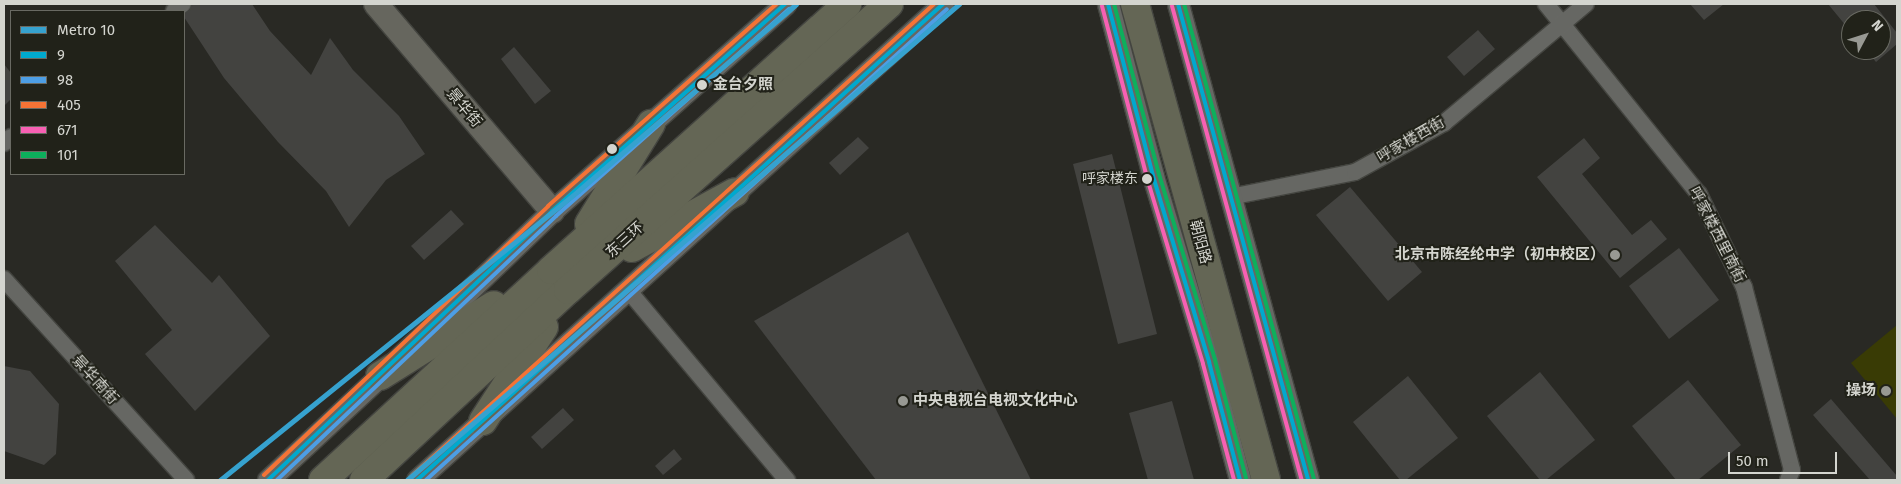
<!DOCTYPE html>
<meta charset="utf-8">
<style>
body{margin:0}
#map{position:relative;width:1901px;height:484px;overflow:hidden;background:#292924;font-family:"Fira Sans","Noto Sans SC",sans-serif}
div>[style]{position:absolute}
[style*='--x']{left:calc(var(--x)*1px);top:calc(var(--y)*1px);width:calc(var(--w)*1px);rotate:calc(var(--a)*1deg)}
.green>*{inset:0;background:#393b05}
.building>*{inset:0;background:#434340}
.roads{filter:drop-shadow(1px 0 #444540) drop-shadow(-1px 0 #444540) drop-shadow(0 1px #444540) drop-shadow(0 -1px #444540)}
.minor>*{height:16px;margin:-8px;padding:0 8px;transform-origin:8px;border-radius:8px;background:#666763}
.tertiary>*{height:21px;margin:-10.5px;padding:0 10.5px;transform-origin:10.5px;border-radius:10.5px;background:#666763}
.secondary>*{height:24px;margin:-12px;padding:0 12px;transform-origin:12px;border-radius:12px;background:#66665e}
.trunk>*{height:28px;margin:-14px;padding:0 14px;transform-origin:14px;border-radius:14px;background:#646655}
.bus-1>*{height:4px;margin:-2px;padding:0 2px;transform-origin:2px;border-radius:2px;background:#00a9ce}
.bus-2>*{height:4px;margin:-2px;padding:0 2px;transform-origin:2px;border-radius:2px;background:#4d9ee5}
.bus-3>*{height:4px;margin:-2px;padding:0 2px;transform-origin:2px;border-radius:2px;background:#f57335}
.bus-4>*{height:4px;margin:-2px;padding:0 2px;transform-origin:2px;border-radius:2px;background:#f860b3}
.bus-5>*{height:4px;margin:-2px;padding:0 2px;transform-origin:2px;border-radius:2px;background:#0daf5c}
.metro-1>*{height:5px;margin:-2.5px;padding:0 2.5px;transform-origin:2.5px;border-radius:2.5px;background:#36a2cf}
.dots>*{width:14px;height:14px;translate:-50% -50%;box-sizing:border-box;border:2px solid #212219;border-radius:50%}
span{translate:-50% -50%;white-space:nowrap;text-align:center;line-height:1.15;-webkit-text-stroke:4px #212219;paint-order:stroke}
.bus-label{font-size:14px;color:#d4d5cf}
.right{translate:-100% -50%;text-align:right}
.stop-label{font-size:15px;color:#d4d5cf;font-weight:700}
.left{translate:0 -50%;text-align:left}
.street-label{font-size:15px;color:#d4d5cf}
.poi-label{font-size:15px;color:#d4d5cf;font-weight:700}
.frame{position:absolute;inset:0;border:5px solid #d4d5cf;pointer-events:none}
.legend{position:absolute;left:10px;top:10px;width:175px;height:165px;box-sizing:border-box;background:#212219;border:1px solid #696a62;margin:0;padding:6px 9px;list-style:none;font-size:15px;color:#d4d5cf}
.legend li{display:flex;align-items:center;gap:10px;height:25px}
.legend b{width:25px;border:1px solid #696a62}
.north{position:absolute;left:1841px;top:10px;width:50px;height:50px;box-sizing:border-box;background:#212219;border:1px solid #696a62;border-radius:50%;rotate:50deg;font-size:14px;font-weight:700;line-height:20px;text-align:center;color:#d4d5cf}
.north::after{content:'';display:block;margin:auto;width:18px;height:22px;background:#989993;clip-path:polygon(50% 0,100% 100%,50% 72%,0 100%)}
.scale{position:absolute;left:1728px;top:452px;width:109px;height:22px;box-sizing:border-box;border:2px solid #d4d5cf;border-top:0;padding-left:6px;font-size:15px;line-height:18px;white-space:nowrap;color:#d4d5cf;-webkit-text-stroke:4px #212219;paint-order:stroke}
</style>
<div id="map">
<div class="green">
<div style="clip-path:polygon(1897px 325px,1897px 419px,1851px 363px)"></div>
</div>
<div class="building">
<div style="clip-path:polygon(175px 4px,252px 4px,270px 31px,311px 75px,330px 38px,353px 70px,399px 116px,425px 154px,386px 180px,349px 227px,326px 191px,278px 142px,224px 78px,184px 17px,184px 11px)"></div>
<div style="clip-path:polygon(1690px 4px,1724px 4px,1704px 20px)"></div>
<div style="clip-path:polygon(1828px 4px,1874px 4px,1897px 33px,1897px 44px,1876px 62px,1866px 50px,1881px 50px,1881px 20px,1851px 20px,1851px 32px)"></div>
<div style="clip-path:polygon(1478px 30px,1495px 49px,1464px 76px,1447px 57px)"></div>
<div style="clip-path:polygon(514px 47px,551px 91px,535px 104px,501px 59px)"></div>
<div style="clip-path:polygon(4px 64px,11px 73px,11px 99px,4px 106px)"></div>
<div style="clip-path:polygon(858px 137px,869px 148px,840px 175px,829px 163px)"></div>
<div style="clip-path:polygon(1584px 138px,1600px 158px,1582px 174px,1632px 235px,1651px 220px,1667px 239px,1620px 278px,1537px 177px)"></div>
<div style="clip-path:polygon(1112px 154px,1157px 334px,1118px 344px,1073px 164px)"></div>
<div style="clip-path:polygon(1350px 187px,1422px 272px,1388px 301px,1316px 215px)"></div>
<div style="clip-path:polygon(451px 210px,464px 224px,424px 260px,411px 246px)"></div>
<div style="clip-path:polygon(155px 225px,212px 283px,219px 275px,270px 336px,195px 411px,145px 354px,172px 330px,115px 261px)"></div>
<div style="clip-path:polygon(908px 232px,1031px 480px,876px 480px,754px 321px)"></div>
<div style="clip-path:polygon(1679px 248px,1719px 300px,1669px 339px,1629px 286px)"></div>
<div style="clip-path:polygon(4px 366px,30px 371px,59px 404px,56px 454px,44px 465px,4px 451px)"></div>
<div style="clip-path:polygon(1540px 372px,1595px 440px,1546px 480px,1540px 480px,1487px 416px)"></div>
<div style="clip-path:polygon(1408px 376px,1458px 438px,1406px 480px,1400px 480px,1353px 422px)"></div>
<div style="clip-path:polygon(1688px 380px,1741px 445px,1698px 480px,1676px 480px,1632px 426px)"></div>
<div style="clip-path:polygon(1831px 399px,1897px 476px,1897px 480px,1870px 480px,1813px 415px)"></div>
<div style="clip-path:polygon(1172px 401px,1194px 480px,1148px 480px,1129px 413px)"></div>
<div style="clip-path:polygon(563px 408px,574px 420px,542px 449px,531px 437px)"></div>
<div style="clip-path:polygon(674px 449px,682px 459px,663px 475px,655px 466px)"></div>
</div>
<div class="roads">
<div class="minor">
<div style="--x:1546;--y:4;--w:244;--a:51.2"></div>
<div style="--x:1699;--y:194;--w:103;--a:64.2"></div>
<div style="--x:1744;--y:287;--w:189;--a:75.3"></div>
<div style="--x:1792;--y:470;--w:11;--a:112"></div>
<div style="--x:174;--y:11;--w:11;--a:-38"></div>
<div style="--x:4;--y:143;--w:9;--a:-41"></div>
<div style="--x:1230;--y:197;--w:127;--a:-11.3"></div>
<div style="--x:1355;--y:172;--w:102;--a:-28.8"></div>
<div style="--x:1444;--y:123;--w:185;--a:-40"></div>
<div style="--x:4;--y:279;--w:271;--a:47.8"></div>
<div style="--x:628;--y:290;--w:248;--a:50.1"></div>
</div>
<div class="tertiary">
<div style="--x:1108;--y:4;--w:178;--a:75.3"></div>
<div style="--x:1153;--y:176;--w:194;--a:73.2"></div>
<div style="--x:1209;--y:362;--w:122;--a:75.3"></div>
<div style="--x:1178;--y:4;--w:493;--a:74.7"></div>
<div style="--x:268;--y:480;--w:153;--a:-42.9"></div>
<div style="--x:380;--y:376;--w:238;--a:-43.8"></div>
<div style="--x:552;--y:211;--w:312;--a:-41.6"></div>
<div style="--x:417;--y:480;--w:709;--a:-42.14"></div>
</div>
<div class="secondary">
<div style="--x:376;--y:4;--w:272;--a:49.6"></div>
</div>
<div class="trunk">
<div style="--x:1135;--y:4;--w:494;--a:74.6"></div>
<div style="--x:589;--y:224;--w:118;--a:-58.2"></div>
<div style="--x:632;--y:248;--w:117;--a:-28.5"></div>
<div style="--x:380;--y:376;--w:134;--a:-31.9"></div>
<div style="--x:483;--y:421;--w:112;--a:-57"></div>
<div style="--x:323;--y:480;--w:310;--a:-42.6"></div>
<div style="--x:551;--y:270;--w:398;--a:-41.9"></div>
<div style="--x:364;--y:480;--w:279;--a:-43"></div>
<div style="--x:568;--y:290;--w:430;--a:-41.7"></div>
</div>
</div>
<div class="bus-1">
<div style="--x:1108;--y:4;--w:178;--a:75.3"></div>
<div style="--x:1153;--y:176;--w:194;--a:73.2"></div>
<div style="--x:1209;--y:362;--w:122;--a:75.3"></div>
<div style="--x:1178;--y:4;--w:493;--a:74.7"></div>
<div style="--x:268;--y:480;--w:391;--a:-43.4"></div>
<div style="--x:552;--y:211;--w:312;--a:-41.6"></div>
<div style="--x:417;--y:480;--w:709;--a:-42.14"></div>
</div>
<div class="bus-2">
<div style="--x:277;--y:480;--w:384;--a:-43.4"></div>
<div style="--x:556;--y:216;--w:312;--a:-41.6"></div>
<div style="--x:426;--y:480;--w:702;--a:-42.11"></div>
</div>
<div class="bus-3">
<div style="--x:264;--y:475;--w:391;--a:-43.4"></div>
<div style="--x:548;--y:206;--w:305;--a:-41.5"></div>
<div style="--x:413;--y:475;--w:702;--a:-42.11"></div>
</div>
<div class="bus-4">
<div style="--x:1102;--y:6;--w:178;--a:75.3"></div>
<div style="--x:1147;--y:178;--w:194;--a:73.2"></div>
<div style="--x:1203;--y:364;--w:120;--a:75"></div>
<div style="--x:1172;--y:6;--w:492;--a:74.7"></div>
</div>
<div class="bus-5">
<div style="--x:1114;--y:4;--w:176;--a:75.2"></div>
<div style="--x:1159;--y:174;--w:194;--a:73.2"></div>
<div style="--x:1215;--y:360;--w:122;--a:75.3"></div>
<div style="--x:1184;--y:4;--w:492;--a:74.7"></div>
</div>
<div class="metro-1">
<div style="--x:220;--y:480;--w:460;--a:-38.9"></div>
<div style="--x:578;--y:191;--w:287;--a:-40.6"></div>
<div style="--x:407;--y:480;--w:729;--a:-40.77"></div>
</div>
<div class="dots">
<div style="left:702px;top:85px;background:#d4d5cf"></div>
<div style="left:612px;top:149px;background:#d4d5cf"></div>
<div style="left:1147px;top:179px;background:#d4d5cf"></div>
<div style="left:1615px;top:255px;background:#989993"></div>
<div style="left:1886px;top:391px;background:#989993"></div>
<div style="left:903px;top:401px;background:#989993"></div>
</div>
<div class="bus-label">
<span class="right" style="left:1138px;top:179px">呼家楼东</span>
</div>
<div class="stop-label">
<span class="left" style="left:713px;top:85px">金台夕照</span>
</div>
<div class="street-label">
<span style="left:464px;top:108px;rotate:50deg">景华街</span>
<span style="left:1411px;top:140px;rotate:-30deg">呼家楼西街</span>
<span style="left:1717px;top:235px;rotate:63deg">呼家楼西里南街</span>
<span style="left:625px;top:240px;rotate:-42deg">东三环</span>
<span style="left:1200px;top:242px;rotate:75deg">朝阳路</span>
<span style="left:95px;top:380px;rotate:48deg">景华南街</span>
</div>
<div class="poi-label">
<span class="right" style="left:1605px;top:255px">北京市陈经纶中学（初中校区）</span>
<span class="right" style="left:1876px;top:391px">操场</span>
<span class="left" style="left:913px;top:401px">中央电视台电视文化中心</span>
</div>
<div class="frame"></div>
<ul class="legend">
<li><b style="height:6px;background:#36a2cf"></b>Metro 10</li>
<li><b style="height:6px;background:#00a9ce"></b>9</li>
<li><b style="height:6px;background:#4d9ee5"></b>98</li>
<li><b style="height:6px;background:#f57335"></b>405</li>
<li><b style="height:6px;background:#f860b3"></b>671</li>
<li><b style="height:6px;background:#0daf5c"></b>101</li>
</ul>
<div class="north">N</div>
<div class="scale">50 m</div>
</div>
